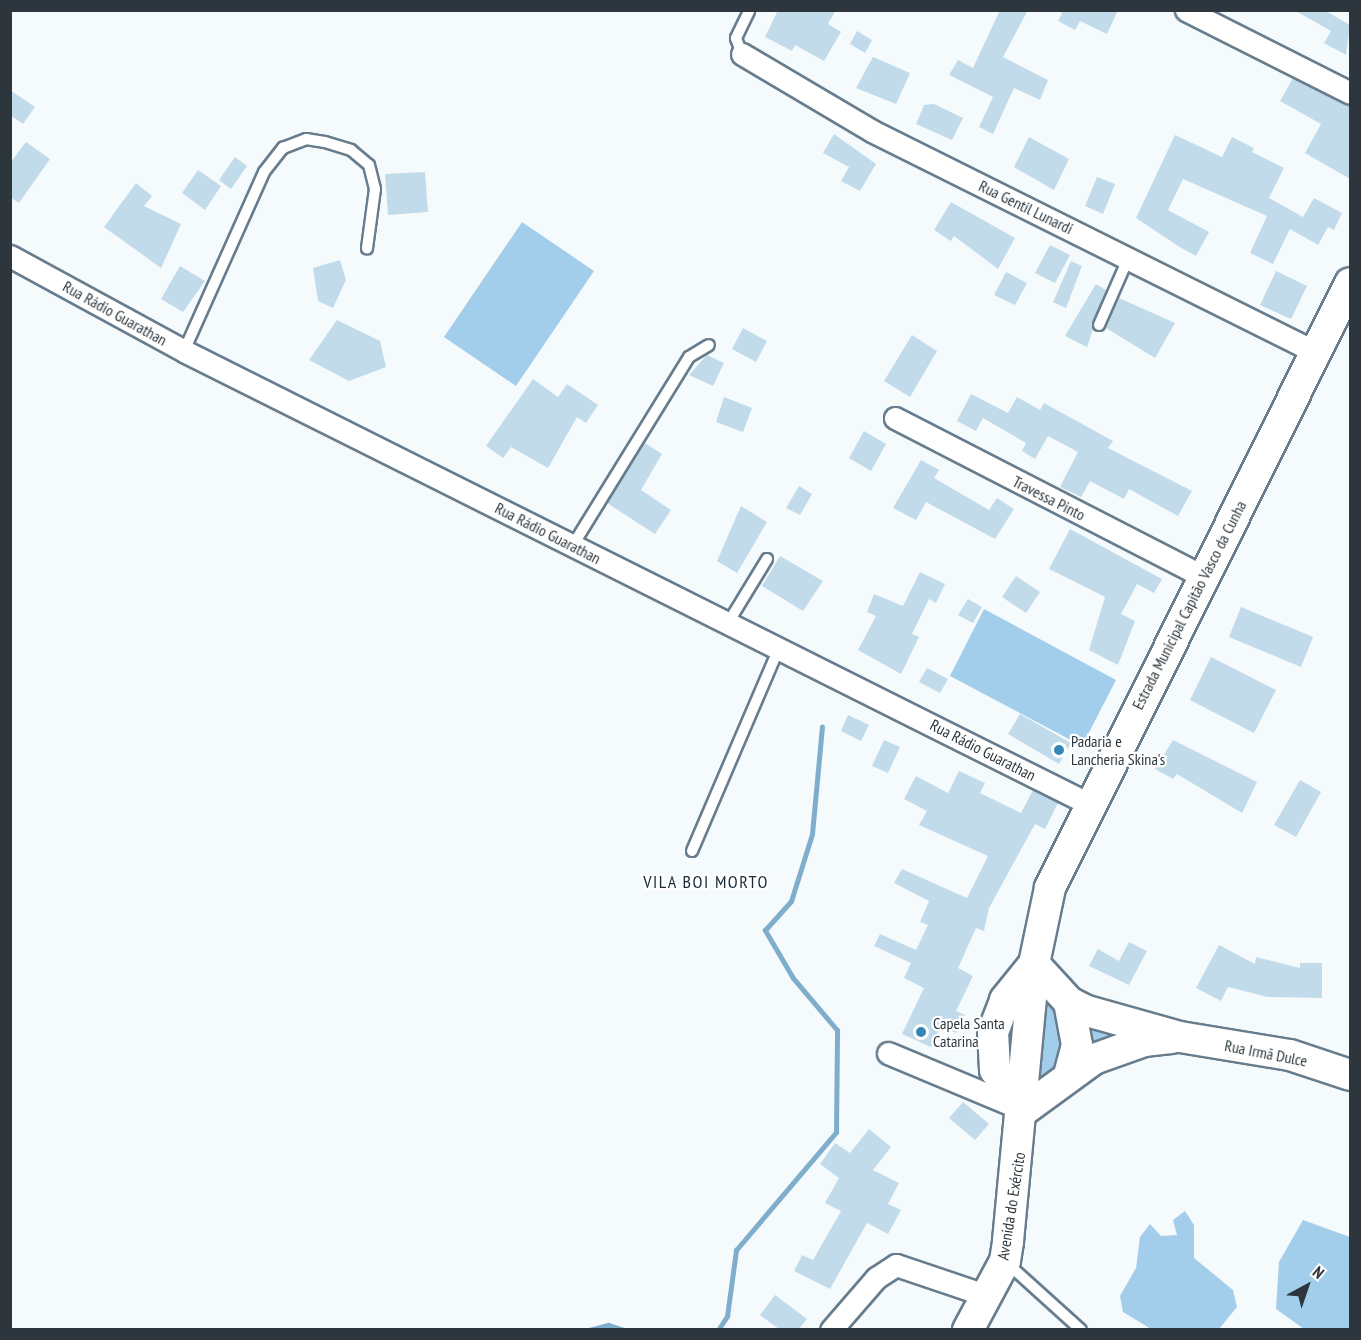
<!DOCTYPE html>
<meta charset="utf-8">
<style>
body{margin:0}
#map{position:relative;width:1361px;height:1340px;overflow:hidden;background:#f5fafd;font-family:"PT Sans Narrow",sans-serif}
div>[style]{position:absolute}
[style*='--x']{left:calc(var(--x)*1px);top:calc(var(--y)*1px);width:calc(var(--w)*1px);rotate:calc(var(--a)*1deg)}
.green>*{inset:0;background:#a3ceeb}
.stream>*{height:5px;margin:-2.5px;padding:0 2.5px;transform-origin:2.5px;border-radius:2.5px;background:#7faecd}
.building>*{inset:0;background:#c2dbeb}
.roads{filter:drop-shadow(2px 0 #677d8d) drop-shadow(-2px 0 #677d8d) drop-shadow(0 2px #677d8d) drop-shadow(0 -2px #677d8d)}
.lane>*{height:10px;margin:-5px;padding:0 5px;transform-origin:5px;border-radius:5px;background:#fff}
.street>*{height:21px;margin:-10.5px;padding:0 10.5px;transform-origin:10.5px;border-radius:10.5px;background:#fff}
.secondary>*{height:30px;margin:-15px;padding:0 15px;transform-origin:15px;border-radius:15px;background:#fff}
.dots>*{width:16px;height:16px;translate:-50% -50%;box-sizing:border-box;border:3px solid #fff;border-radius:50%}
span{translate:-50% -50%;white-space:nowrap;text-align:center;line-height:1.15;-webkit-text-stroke:4.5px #fff;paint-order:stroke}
.street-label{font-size:16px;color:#2c363c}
.poi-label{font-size:16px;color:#2c363c}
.left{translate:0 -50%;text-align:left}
.neighbourhood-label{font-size:18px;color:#172b38;letter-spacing:1.5px}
.frame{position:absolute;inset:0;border:12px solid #2c363c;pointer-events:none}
.north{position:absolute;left:1277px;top:1256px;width:60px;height:60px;-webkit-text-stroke:4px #fff;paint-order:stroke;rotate:40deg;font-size:16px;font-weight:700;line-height:24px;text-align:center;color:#2c363c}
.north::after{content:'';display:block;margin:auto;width:21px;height:27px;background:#2c363c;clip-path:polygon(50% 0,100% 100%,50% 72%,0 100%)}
</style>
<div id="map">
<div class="green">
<div style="clip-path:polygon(522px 222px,594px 271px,516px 386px,444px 337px)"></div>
<div style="clip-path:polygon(984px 609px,1116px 680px,1082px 746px,950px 676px)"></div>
<div style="clip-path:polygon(1046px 995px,1054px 999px,1066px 1031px,1060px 1062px,1039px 1082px)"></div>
<div style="clip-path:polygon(1080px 1017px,1144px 1033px,1081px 1055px)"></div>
<div style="clip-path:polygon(1185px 1211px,1194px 1225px,1194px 1258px,1233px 1290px,1237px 1307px,1219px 1329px,1151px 1329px,1123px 1312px,1120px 1296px,1136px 1268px,1140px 1237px,1150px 1224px,1161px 1236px,1177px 1235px,1173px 1220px)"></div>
<div style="clip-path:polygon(1303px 1220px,1350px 1237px,1350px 1329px,1304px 1329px,1276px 1309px,1279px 1262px)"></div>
</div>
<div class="stream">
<div style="--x:589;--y:1330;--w:20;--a:-15"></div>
<div style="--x:608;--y:1325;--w:16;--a:18"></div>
<div style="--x:718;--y:1330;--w:17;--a:-57"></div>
<div style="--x:727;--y:1316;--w:67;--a:-82.2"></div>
<div style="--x:736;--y:1250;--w:155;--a:-49.7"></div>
<div style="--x:836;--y:1132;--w:102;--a:-89.4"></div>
<div style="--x:837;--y:1030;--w:68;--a:-130.2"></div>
<div style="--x:793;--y:978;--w:56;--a:-120.3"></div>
<div style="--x:765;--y:930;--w:39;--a:-48"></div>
<div style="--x:791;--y:901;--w:70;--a:-72.6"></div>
<div style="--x:812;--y:834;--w:108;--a:-84.7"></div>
</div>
<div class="building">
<div style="clip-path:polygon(778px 10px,836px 10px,828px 24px,841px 32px,824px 61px,795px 45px,792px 51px,765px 37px)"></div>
<div style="clip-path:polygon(1000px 10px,1028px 10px,1003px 57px,1048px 80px,1040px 100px,1014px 88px,993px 134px,979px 127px,993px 97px,949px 75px,958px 60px,973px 68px)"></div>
<div style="clip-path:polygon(1057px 10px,1118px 10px,1107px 34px,1080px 21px,1075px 30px,1058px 21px,1062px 13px)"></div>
<div style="clip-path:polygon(1294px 10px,1324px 10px,1350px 25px,1346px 55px,1324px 43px,1331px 31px)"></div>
<div style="clip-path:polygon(857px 31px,872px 40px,865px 53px,850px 44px)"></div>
<div style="clip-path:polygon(873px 57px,910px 73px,896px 104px,856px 88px)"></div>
<div style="clip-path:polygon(1293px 78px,1350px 106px,1350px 179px,1305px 153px,1321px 124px,1280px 101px)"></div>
<div style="clip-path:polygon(10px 90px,35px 107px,23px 124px,10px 115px)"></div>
<div style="clip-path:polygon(934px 104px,963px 118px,952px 140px,916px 124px,924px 105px)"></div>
<div style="clip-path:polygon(834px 134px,876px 164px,860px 191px,841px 181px,849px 167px,823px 153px)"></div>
<div style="clip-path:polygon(1175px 135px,1222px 157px,1232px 137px,1254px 148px,1252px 152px,1284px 168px,1269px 198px,1303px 217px,1314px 198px,1342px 213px,1334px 230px,1328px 227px,1318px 245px,1290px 229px,1273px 264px,1250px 253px,1267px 216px,1183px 179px,1168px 210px,1209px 232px,1196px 256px,1178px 246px,1136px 218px)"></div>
<div style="clip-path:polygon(1029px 137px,1069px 159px,1054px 190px,1014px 167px)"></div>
<div style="clip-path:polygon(26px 142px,50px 159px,19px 203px,10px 197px,10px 163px)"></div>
<div style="clip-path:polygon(235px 157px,247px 166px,231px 189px,219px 180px)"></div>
<div style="clip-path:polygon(198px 170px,221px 186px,205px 210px,182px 193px)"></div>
<div style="clip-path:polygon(425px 172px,428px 212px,388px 215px,385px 174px)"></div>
<div style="clip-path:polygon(1097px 177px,1115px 184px,1103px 214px,1085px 206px)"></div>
<div style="clip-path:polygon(136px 183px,152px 196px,144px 206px,181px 224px,161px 268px,104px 227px)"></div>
<div style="clip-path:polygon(951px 202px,1015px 238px,998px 269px,954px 236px,951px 241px,934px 230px)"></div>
<div style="clip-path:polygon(1050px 245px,1070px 255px,1055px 283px,1035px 273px)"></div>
<div style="clip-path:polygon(340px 260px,346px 280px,333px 308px,318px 301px,313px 268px)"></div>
<div style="clip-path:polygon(1071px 261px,1082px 266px,1066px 308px,1053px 302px)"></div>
<div style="clip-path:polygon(180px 266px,205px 281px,183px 312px,161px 299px)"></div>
<div style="clip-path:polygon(1276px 271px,1307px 286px,1291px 319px,1260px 305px)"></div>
<div style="clip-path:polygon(1006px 272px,1027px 283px,1015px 305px,994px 295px)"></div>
<div style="clip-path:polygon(1096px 284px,1106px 290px,1087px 347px,1065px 336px)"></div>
<div style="clip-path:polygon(1119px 298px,1175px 323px,1155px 358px,1106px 328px)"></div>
<div style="clip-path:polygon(337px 320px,380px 341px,386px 367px,349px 381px,309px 360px)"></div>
<div style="clip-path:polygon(743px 328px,767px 341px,756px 362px,732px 349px)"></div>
<div style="clip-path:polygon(912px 335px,937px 351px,910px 397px,884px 381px)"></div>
<div style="clip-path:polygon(707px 355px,724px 363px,713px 386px,689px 375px)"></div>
<div style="clip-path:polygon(533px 379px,558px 397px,567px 384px,598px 405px,586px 423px,577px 417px,548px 468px,511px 447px,503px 458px,486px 446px)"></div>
<div style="clip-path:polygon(971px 394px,1008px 413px,1017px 397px,1040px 410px,1044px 403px,1113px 441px,1108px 448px,1192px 491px,1178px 516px,1129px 489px,1124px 499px,1090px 481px,1081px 497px,1060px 487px,1078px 452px,1048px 436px,1035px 459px,1022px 451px,1026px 443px,983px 418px,976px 431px,957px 421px)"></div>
<div style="clip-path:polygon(724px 397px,752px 408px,743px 432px,716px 422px)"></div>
<div style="clip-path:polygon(864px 431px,886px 444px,871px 471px,849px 458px)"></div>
<div style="clip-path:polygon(645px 443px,662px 454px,641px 490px,671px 510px,655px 534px,607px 503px)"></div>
<div style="clip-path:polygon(921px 460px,939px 470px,934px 478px,989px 510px,997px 498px,1014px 509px,995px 539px,926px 502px,916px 520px,893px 508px)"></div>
<div style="clip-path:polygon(799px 486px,812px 494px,800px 515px,786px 508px)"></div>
<div style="clip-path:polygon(741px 506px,767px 522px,737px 573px,717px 561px)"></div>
<div style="clip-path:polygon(1070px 529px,1162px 579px,1154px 593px,1137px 584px,1121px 614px,1135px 621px,1118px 665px,1089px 650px,1105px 597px,1049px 569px)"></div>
<div style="clip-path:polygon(780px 556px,823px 581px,803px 611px,762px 586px)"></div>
<div style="clip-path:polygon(920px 572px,945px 584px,936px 603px,929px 599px,912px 634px,919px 637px,901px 674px,858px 650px,876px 616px,867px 612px,874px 594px,903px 606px)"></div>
<div style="clip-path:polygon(1016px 576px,1040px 592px,1026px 613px,1002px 597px)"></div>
<div style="clip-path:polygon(968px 599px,982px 607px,973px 623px,958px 615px)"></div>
<div style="clip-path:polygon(1241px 607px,1313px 637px,1301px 667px,1229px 637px)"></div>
<div style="clip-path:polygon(1211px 657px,1276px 690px,1254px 733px,1190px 700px)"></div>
<div style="clip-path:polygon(927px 668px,948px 679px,940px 693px,919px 682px)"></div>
<div style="clip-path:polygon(1020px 714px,1071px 743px,1059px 764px,1008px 734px)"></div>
<div style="clip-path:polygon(848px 715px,869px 725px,861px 741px,841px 731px)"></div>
<div style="clip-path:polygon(884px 740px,900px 747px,888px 773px,872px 766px)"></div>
<div style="clip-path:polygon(1173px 740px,1257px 782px,1242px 813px,1177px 774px,1173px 779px,1155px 769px)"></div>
<div style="clip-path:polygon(959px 771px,985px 783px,980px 793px,1021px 813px,1033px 790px,1058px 803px,1045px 829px,1035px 824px,989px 908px,984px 931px,976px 928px,958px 968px,973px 976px,956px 1011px,965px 1015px,956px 1033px,941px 1026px,931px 1047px,902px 1034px,924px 988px,904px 978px,911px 963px,874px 946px,880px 934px,916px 950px,928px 925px,920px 922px,929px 901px,894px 883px,902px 869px,967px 898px,988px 856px,919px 825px,927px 811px,904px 799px,916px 776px,948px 793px)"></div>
<div style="clip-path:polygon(1300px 780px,1321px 792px,1296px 837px,1274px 825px)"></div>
<div style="clip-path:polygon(1129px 942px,1147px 951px,1129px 985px,1089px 966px,1098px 949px,1119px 961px)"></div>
<div style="clip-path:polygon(1219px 945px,1255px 964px,1256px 957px,1300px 968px,1300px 963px,1322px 963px,1322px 998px,1268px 997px,1228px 987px,1221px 1001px,1196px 988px)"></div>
<div style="clip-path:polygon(963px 1102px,989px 1124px,975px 1140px,949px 1118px)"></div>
<div style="clip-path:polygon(869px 1129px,891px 1147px,873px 1170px,899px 1183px,888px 1204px,901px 1210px,888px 1234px,867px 1223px,830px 1289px,794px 1271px,802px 1255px,813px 1260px,841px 1211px,825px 1203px,839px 1178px,820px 1164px,835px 1143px,850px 1153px)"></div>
<div style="clip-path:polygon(775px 1295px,807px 1319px,799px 1329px,779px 1329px,760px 1315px)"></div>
</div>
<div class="roads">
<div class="lane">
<div style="--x:742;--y:54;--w:17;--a:-111"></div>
<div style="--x:736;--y:38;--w:30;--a:-64"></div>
<div style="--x:1099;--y:325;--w:72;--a:-66.3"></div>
<div style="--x:184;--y:351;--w:196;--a:-65.9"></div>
<div style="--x:264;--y:172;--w:31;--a:-52"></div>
<div style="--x:283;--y:148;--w:25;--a:-21"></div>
<div style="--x:306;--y:139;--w:19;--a:9"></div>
<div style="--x:325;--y:142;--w:27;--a:17"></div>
<div style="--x:351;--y:150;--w:23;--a:40"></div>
<div style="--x:369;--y:165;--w:25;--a:76"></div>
<div style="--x:375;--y:189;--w:60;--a:97.7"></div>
<div style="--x:573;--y:545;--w:221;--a:-58.3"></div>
<div style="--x:689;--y:357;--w:23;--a:-31"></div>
<div style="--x:728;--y:623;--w:75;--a:-58.6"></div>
<div style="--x:692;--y:851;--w:221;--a:-66.8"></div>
<div style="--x:1008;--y:1264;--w:98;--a:42.1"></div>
</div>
<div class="street">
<div style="--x:1186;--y:10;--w:184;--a:26.8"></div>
<div style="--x:742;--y:54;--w:151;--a:30.6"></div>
<div style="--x:872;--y:131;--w:494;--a:26.5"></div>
<div style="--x:10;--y:256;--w:198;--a:28.6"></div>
<div style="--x:184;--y:351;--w:1012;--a:26.59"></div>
<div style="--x:895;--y:418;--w:348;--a:27.2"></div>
<div style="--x:888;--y:1053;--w:147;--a:22.7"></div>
<div style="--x:831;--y:1330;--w:69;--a:-49.1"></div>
<div style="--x:876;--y:1278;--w:24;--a:-33"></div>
<div style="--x:896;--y:1265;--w:97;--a:18.6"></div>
</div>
<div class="secondary">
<div style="--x:1034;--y:964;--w:52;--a:47.4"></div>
<div style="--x:1069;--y:1002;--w:20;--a:27"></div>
<div style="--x:1087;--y:1011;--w:97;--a:15.6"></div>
<div style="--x:1180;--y:1037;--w:111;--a:9.3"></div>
<div style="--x:1290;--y:1055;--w:63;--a:18.4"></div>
<div style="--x:1069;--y:1002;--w:44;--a:79.5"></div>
<div style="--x:1077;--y:1045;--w:28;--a:105"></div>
<div style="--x:1024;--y:1110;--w:87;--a:-36.1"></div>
<div style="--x:1094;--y:1059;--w:53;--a:-19.8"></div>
<div style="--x:1144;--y:1041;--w:27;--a:-6"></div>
<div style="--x:1024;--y:1110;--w:49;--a:-125.9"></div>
<div style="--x:995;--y:1070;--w:38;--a:-93"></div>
<div style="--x:993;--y:1032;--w:34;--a:-69"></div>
<div style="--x:1005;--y:1000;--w:46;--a:-51.1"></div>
<div style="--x:968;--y:1330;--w:78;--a:-61.8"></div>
<div style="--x:1005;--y:1261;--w:20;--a:-81"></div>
<div style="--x:1008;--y:1241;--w:278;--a:-84.6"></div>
<div style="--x:1034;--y:964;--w:78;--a:-78.1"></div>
<div style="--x:1050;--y:888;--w:675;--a:-63.62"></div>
</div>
</div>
<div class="dots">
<div style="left:1059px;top:750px;background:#3387b7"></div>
<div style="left:921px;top:1032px;background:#3387b7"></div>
</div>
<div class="street-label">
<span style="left:1026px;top:207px;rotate:26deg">Rua Gentil Lunardi</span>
<span style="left:115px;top:313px;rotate:29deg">Rua Rádio Guarathan</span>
<span style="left:1049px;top:498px;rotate:27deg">Travessa Pinto</span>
<span style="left:548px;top:533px;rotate:27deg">Rua Rádio Guarathan</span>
<span style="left:1189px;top:605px;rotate:-63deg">Estrada Municipal Capitão Vasco da Cunha</span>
<span style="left:983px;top:750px;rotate:27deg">Rua Rádio Guarathan</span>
<span style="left:1266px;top:1053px;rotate:11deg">Rua Irmã Dulce</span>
<span style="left:1011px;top:1206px;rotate:-81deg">Avenida do Exército</span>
</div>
<div class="poi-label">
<span class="left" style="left:1071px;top:750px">Padaria e<br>Lancheria Skina's</span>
<span class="left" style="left:933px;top:1032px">Capela Santa<br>Catarina</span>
</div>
<div class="neighbourhood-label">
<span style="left:706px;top:882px">VILA BOI MORTO</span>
</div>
<div class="frame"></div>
<div class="north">N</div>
</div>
